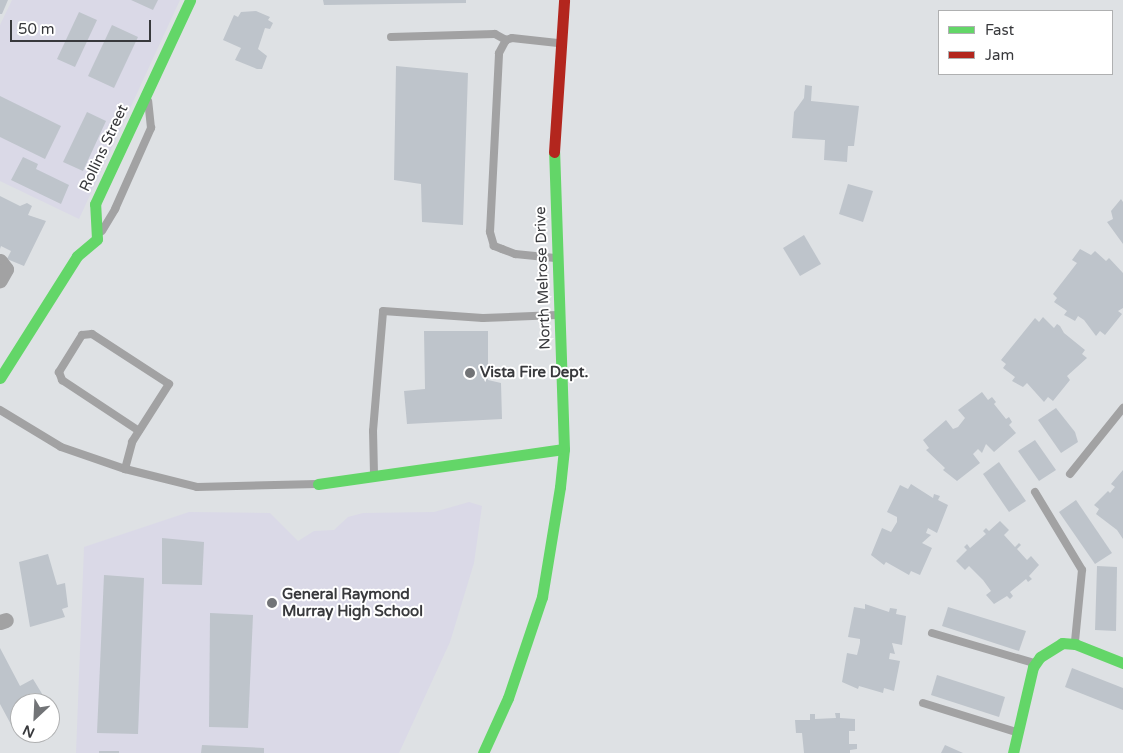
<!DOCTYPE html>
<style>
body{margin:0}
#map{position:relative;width:1123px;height:753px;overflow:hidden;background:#dee1e4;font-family:"Varela Round",sans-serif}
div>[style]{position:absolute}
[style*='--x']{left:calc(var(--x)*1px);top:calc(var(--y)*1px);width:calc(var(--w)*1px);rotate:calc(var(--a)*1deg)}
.education>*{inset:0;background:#dad9e7}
.building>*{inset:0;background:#bec4cb}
.lane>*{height:8px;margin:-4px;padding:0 4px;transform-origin:4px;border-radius:4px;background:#a2a2a3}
.street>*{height:15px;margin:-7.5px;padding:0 7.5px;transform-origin:7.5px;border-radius:7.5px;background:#a2a2a3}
.fast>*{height:11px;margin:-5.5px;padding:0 5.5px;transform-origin:5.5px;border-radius:5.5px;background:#63d668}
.jam>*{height:11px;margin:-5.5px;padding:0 5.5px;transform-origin:5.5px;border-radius:5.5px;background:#b3261e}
.dots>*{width:14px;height:14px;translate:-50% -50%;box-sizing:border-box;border:2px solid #fff;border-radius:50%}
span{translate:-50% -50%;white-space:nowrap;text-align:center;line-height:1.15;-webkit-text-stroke:4px #fff;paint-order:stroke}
.street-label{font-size:15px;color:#38393c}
.poi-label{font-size:15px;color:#38393c;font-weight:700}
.left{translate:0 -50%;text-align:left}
.legend{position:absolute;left:938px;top:10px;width:175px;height:65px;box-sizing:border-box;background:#fff;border:1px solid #afb0b1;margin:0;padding:6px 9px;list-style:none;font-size:15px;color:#38393c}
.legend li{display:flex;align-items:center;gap:10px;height:25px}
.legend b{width:25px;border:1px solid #afb0b1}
.north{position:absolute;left:10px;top:693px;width:50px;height:50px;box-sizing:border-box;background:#fff;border:1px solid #afb0b1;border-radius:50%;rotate:205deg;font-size:14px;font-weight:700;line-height:20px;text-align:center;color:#38393c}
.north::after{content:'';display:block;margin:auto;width:18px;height:22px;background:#727477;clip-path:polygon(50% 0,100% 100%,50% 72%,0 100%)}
.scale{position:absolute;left:10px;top:20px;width:141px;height:22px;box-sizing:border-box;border:2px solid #38393c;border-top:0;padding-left:6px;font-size:15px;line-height:18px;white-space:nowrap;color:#38393c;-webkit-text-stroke:4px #fff;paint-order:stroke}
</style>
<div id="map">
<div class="education">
<div style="clip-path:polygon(12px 0,180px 0,79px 219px,0 181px,0 25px)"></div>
<div style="clip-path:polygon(469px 502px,482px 506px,474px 563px,450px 642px,399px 753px,76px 753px,84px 547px,189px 512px,270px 513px,298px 541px,314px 531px,334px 530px,348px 517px,363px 513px,434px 512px)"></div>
</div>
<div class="building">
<div style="clip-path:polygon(0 0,8px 0,2px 14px,0 14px)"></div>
<div style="clip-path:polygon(131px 0,158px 0,153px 10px)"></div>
<div style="clip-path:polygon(323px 0,466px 0,466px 3px,324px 5px)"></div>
<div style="clip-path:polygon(256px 11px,270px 17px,268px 20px,273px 23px,270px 29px,265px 28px,258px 49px,267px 56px,262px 69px,257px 69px,235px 60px,241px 48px,223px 40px,234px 15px,238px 17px,241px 12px)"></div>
<div style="clip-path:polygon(79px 12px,97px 20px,75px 67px,57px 59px)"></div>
<div style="clip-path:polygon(112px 25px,138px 37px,114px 88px,88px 76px)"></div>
<div style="clip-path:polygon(396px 66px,468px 73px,463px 225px,422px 222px,421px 184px,394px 180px)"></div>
<div style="clip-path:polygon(805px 85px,812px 86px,811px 101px,859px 106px,854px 146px,848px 146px,847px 162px,824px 160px,825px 140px,792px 138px,794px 112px,804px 98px)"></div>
<div style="clip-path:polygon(0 96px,61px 126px,45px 159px,0 137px)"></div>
<div style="clip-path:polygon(87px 112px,106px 121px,83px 171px,63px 162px)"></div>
<div style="clip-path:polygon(23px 157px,38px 164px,36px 169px,69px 185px,61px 204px,11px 180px)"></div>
<div style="clip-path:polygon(848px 184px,873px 191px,863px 222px,839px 214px)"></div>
<div style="clip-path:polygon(0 196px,20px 206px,27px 203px,32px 206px,28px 215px,46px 221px,24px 266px,7px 259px,11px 251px,1px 246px,0 249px)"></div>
<div style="clip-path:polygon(1121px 199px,1123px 202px,1123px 244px,1107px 222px,1113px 219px,1111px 211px)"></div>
<div style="clip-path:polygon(804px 235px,821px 264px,800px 276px,783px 248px)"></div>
<div style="clip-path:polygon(1080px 249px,1091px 255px,1095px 251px,1106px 261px,1109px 258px,1123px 273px,1123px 308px,1118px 311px,1122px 314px,1105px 335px,1100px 331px,1096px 336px,1084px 320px,1078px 316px,1075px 321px,1068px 317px,1064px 315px,1067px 311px,1054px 302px,1057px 298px,1053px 294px,1077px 263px,1072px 260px)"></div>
<div style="clip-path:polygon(1043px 317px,1054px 328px,1057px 324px,1060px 326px,1064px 333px,1085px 350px,1082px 354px,1087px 358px,1067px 376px,1070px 380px,1053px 401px,1048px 397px,1044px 402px,1027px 383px,1023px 387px,1012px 381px,1015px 377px,1003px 368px,1006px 364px,1001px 360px,1035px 318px,1039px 322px)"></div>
<div style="clip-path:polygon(424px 331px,488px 331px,488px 380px,501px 383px,502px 419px,407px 424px,404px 391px,425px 389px)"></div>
<div style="clip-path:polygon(982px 392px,988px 400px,992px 397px,996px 402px,994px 404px,1006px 419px,1009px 417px,1012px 422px,1009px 425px,1016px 433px,994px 452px,986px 444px,982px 453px,978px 449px,973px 454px,980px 463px,957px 481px,943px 470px,945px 468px,926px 450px,929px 448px,923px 440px,946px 420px,953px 429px,958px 427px,965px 418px,958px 410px)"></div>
<div style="clip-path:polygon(1056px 408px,1075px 432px,1078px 442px,1061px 453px,1038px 420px)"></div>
<div style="clip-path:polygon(1035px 440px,1056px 470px,1039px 481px,1018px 451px)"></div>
<div style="clip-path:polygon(999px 462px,1026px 501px,1009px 512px,983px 474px)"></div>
<div style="clip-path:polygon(1123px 470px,1123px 539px,1117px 530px,1096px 514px,1099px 509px,1094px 505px,1108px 491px,1110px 493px,1115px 487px,1111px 484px)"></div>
<div style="clip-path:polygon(911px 484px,933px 498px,934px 494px,940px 496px,938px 500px,948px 505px,937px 533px,928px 528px,926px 533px,931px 535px,922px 543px,932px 548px,920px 575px,911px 571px,909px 575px,886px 562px,884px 565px,871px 555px,882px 528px,891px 532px,897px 522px,897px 517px,887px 512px,900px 485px,908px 489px)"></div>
<div style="clip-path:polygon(1076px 500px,1112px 553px,1095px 564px,1059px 512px)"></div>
<div style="clip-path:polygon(1000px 521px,1009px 530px,1004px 535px,1015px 547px,1019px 543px,1021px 545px,1017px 549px,1027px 560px,1031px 556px,1039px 565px,1029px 576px,1032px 579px,1028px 582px,1026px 579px,1010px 592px,1013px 596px,1010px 599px,1007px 596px,994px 604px,986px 595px,991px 591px,983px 580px,969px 566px,965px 570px,956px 561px,967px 550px,964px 547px,967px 544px,970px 548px,986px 534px,983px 531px,986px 528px,989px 531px)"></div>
<div style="clip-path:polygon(162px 538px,204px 542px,202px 585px,162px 584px)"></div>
<div style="clip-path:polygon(48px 554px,57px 585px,65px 583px,68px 607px,62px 609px,65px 617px,30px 627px,19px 562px)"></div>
<div style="clip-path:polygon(1097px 566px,1117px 567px,1116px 631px,1095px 630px)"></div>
<div style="clip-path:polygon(104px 575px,144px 578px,138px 734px,97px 733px)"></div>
<div style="clip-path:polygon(865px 604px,889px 612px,890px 608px,897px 609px,896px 614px,906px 616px,902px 645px,892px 643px,895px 654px,890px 653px,889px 659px,900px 661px,894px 691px,884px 688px,883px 693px,859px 686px,858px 689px,842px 682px,847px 653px,857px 655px,860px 643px,860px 639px,848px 637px,854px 607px,865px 609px)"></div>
<div style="clip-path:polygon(948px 607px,1026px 631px,1019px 651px,942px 626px)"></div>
<div style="clip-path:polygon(210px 613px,253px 615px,248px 728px,209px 727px)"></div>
<div style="clip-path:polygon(0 648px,20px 686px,33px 679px,44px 697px,33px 703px,20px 703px,20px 727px,14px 730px,0 704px)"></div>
<div style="clip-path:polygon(1072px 668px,1123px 688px,1123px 710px,1065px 687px)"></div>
<div style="clip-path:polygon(937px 675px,1005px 697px,999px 717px,931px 695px)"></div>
<div style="clip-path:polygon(835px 713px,840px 713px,840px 718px,855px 719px,855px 731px,849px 731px,849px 744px,857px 744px,857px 749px,850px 750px,850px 753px,804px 753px,802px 733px,796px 733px,795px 720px,810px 720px,810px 714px,815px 714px,815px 719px,836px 718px)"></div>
<div style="clip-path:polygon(202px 745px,264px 748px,264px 753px,201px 753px)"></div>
<div style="clip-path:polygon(945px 745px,963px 753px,941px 753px)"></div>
<div style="clip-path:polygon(99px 751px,119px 751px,119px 753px,99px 753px)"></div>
</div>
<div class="lane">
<div style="--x:391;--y:37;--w:104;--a:-1.7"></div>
<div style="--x:495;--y:34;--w:13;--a:29"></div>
<div style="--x:102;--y:231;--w:26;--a:-59"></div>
<div style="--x:115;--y:209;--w:89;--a:-66"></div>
<div style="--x:151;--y:128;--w:27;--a:-96"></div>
<div style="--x:555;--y:258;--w:40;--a:-174.3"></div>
<div style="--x:515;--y:254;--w:14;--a:-159"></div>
<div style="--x:502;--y:249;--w:9;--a:-159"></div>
<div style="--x:494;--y:246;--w:15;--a:-106"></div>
<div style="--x:490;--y:232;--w:179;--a:-87.1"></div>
<div style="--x:499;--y:53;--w:15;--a:-62"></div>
<div style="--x:506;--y:40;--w:6;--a:-18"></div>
<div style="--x:512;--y:38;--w:46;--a:6.2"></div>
<div style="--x:0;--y:410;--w:71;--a:31.2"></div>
<div style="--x:61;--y:447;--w:68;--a:19"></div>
<div style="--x:125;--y:469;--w:74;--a:14"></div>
<div style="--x:197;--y:487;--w:120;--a:-1.4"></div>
<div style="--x:125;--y:469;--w:28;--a:-75"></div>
<div style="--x:132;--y:442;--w:69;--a:-57.5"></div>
<div style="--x:169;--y:384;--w:92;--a:-147"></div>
<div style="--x:92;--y:334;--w:10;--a:174"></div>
<div style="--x:82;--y:335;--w:44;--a:121.9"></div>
<div style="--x:59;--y:372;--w:9;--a:69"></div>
<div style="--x:62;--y:380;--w:92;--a:33.5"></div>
<div style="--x:374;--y:474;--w:43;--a:-91.3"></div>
<div style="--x:373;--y:431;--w:120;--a:-85.2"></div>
<div style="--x:383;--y:311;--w:100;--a:4"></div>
<div style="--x:483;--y:318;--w:74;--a:-2.3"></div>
<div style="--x:1070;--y:474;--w:85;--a:-51.2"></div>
<div style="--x:1035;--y:492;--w:91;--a:58.9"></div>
<div style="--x:1082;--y:570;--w:72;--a:95.6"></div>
<div style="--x:932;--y:633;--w:106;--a:16.4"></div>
<div style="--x:923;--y:703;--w:97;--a:17.3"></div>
</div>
<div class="street">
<div style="--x:0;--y:261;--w:10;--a:53"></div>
<div style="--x:6;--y:269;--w:13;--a:119"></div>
<div style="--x:0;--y:622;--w:6;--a:-18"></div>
</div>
<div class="fast">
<div style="--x:0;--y:378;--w:144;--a:-57.7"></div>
<div style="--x:77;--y:256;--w:26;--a:-40"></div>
<div style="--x:97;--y:239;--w:35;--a:-93"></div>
<div style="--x:95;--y:204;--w:225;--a:-65"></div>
<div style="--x:318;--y:484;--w:248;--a:-8.1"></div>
<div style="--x:483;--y:753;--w:60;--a:-65.6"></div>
<div style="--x:508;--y:698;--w:107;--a:-71.4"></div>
<div style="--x:542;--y:597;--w:111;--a:-80.7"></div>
<div style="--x:560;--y:487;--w:38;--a:-84"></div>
<div style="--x:564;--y:449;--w:297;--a:-91.9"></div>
<div style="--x:1013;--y:753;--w:88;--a:-76.9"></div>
<div style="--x:1033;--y:667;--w:12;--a:-55"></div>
<div style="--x:1040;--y:657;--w:26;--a:-32"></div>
<div style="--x:1062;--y:643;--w:13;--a:4"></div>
<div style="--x:1075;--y:644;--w:52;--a:21.6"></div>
</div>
<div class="jam">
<div style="--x:554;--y:152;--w:152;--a:-86.2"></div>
</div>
<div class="dots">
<div style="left:470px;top:373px;background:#727477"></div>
<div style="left:272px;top:603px;background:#727477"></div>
</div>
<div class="street-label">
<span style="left:104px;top:148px;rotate:-65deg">Rollins Street</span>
<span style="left:543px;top:278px;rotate:-92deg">North Melrose Drive</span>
</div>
<div class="poi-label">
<span class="left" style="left:480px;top:373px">Vista Fire Dept.</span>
<span class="left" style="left:282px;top:603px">General Raymond<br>Murray High School</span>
</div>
<ul class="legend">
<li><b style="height:6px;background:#63d668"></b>Fast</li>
<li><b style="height:6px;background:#b3261e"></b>Jam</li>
</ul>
<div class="north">N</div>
<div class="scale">50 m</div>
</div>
